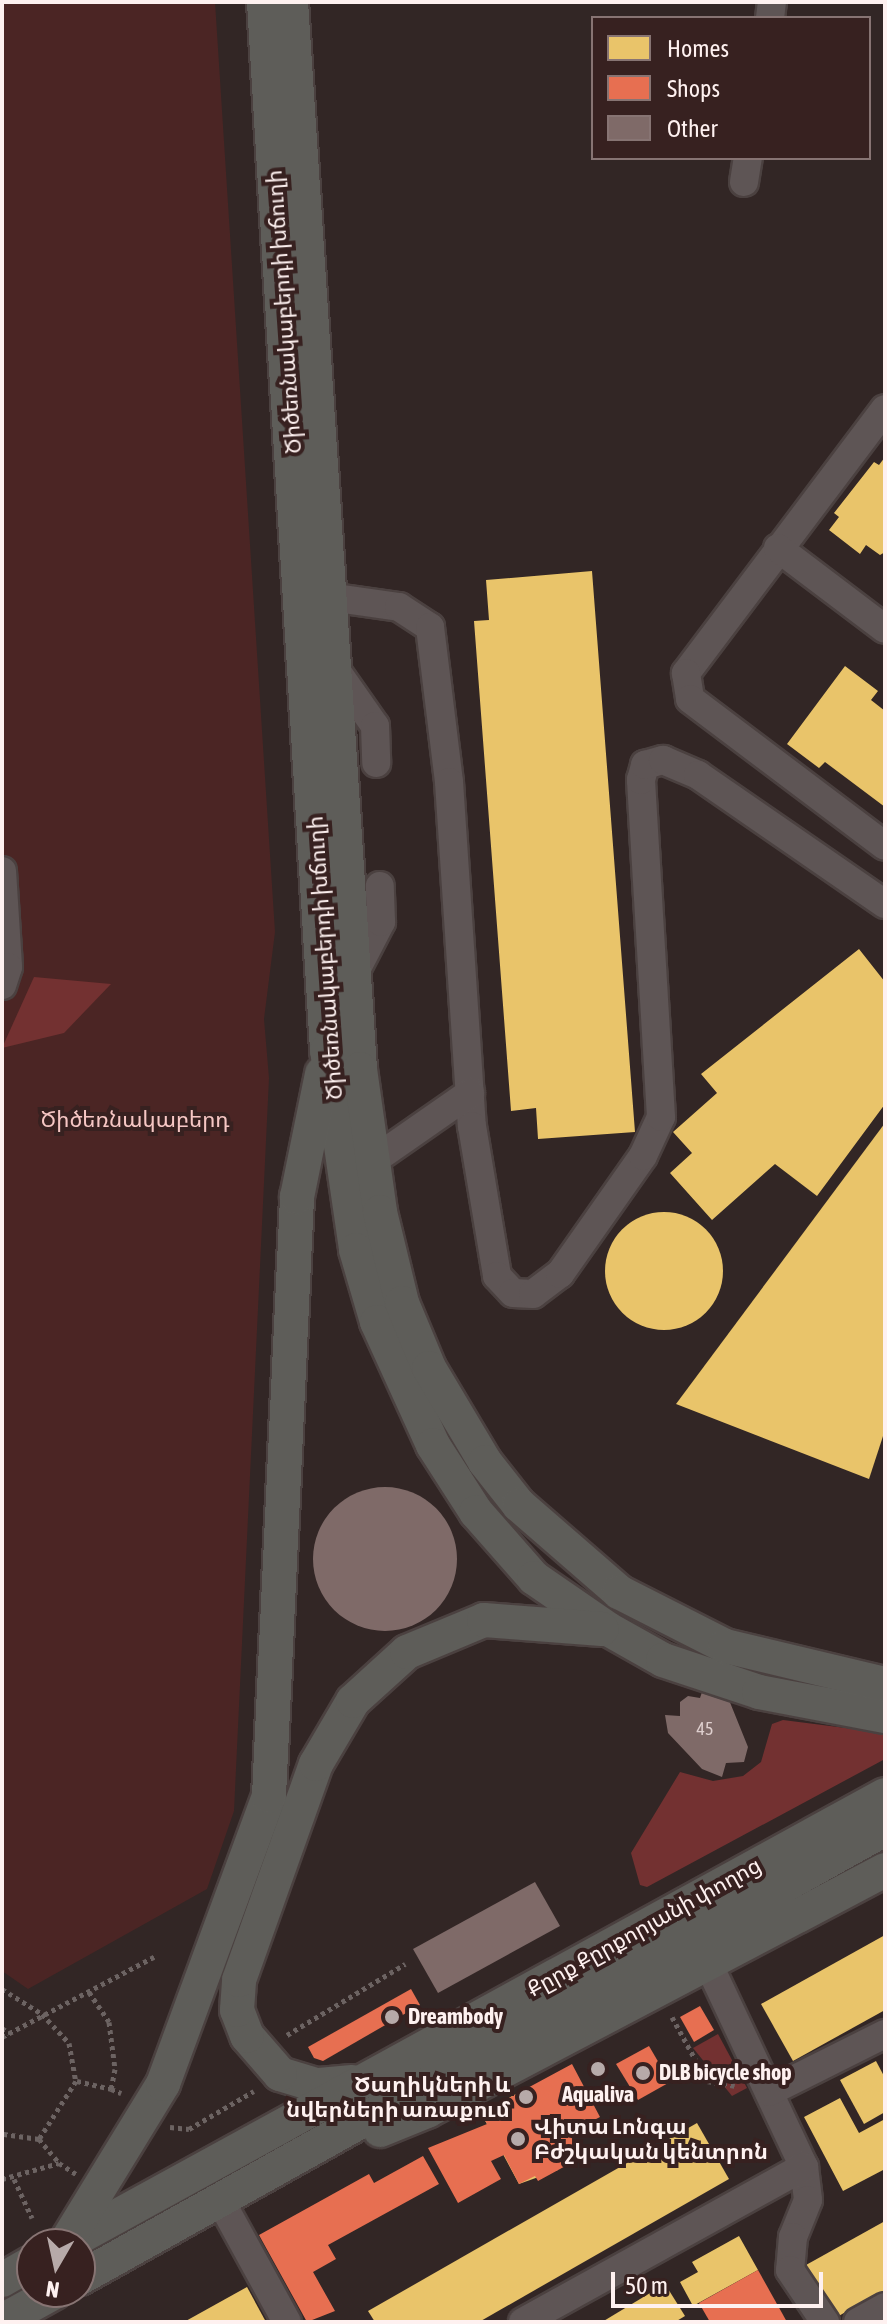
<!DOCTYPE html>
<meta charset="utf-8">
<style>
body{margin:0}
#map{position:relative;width:887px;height:2324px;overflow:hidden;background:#322625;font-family:"Asap Condensed","Noto Sans Armenian",sans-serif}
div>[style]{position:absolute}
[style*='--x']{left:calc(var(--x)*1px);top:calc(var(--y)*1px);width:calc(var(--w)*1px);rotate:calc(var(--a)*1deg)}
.green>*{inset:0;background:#4b2524}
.forest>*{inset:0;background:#733131}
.homes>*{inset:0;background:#e9c46a}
.round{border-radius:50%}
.shops>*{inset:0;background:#e76f51}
.building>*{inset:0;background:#7f6a68}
.path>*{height:5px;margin-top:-2.5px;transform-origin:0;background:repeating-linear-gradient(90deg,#6c6362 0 4px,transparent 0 8px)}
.roads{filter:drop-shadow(2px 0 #4b4140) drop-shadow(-2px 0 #4b4140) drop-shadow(0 2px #4b4140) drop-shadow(0 -2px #4b4140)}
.minor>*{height:28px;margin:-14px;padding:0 14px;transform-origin:14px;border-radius:14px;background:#5e5555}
.major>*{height:34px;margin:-17px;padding:0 17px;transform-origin:17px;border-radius:17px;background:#5e5d59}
.dots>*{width:22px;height:22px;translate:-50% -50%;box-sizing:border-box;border:4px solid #372120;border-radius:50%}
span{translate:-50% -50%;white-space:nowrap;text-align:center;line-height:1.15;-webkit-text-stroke:8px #372120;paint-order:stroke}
.number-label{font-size:18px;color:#decfce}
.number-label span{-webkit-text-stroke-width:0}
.street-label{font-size:22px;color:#fef1f0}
.park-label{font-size:22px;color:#f6c7c4}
.poi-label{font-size:22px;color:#fef1f0;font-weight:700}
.left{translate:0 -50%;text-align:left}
.right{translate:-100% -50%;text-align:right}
.frame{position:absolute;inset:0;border:4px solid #fef1f0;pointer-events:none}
.legend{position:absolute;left:591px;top:16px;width:280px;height:144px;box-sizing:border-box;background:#372120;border:2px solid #877473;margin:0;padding:10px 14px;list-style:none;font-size:24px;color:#fef1f0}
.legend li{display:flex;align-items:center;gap:16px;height:40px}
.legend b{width:40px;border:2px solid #877473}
.north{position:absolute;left:16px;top:2228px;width:80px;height:80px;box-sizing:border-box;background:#372120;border:2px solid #877473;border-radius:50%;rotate:189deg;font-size:22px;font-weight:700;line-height:32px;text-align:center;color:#fef1f0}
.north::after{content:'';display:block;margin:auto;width:28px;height:36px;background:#b7aaa9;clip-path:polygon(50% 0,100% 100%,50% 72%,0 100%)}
.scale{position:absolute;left:611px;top:2272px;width:212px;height:36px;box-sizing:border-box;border:4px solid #fef1f0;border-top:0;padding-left:10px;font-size:24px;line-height:28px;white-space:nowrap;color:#fef1f0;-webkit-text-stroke:6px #372120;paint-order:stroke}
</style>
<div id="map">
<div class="green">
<div style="clip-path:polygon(2px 2px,215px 2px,275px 932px,264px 1019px,269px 1078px,234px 1811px,207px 1889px,28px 1989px,2px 1971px)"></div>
</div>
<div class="forest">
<div style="clip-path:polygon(34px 977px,111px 984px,64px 1033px,2px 1048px)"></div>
<div style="clip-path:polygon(783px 1720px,885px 1733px,885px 1759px,647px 1887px,640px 1885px,631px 1853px,680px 1772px,713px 1781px,743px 1776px,761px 1762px,772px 1724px)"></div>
<div style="clip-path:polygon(718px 2034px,747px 2088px,732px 2096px,693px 2048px)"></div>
</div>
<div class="homes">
<div style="clip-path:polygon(885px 457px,885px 552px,880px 555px,866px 545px,860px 554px,829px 530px,839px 517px,834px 513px,874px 462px,879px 465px)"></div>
<div style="clip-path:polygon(592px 571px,635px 1132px,538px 1139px,536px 1108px,511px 1111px,474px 621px,489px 620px,486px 580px)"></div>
<div style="clip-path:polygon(845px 666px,878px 691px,871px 700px,885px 711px,885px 807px,825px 762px,819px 768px,787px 744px)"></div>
<div style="clip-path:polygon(859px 949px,885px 982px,885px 1104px,817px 1196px,775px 1164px,712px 1220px,670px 1173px,692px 1153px,673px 1132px,717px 1093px,701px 1074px)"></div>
<div style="clip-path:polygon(885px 1123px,885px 1430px,869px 1479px,676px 1404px)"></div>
<div class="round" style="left:605px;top:1212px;width:118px;height:118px"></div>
<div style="clip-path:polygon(885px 1935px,885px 2010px,793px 2061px,761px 2004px)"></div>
<div style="clip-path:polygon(876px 2061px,885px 2078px,885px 2112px,864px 2124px,840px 2080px)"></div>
<div style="clip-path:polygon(516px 2094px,558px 2170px,519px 2184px,481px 2113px)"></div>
<div style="clip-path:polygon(840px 2098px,859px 2133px,885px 2119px,885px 2169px,843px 2191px,804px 2117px)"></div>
<div style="clip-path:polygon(697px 2123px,729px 2179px,479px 2322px,375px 2322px,368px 2311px)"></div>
<div style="clip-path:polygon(885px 2221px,885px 2290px,835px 2318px,806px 2265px)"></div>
<div style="clip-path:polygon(739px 2236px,758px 2270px,693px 2306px,680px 2282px,698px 2272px,692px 2262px)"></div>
<div style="clip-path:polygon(665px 2284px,685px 2316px,675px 2322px,602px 2322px)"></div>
<div style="clip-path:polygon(247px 2287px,266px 2322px,184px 2322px)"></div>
</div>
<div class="shops">
<div style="clip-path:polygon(411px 1989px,420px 2005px,323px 2061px,314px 2058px,308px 2047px)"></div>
<div style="clip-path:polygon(700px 2006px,714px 2030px,694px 2042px,680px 2017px)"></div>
<div style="clip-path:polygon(649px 2046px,670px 2082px,638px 2100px,616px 2064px)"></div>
<div style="clip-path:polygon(572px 2064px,600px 2117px,569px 2133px,582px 2157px,538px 2181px,535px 2176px,519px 2184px,504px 2155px,491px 2161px,501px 2179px,458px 2203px,428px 2148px,487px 2124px,481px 2113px)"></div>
<div style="clip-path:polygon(423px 2156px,439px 2184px,328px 2245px,336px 2259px,313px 2272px,335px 2311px,307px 2322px,259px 2235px,369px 2174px,374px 2183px)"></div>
<div style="clip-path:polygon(758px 2270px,787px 2322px,710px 2322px,699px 2303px)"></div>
</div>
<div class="building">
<div class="round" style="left:313px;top:1487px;width:144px;height:144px"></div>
<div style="clip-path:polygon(704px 1686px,727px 1695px,748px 1747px,744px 1762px,726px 1763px,722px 1777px,702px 1769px,668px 1733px,665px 1715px,680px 1716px,680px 1702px,688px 1696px,700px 1698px)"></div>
<div style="clip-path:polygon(535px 1882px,560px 1926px,438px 1993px,413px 1949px)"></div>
</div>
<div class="path">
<div style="--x:2;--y:1989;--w:47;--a:32"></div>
<div style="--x:42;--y:2014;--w:40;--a:47"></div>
<div style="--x:69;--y:2043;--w:39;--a:80"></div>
<div style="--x:76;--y:2081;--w:69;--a:122.5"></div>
<div style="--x:39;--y:2139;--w:37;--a:-172"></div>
<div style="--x:89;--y:1992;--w:36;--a:56"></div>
<div style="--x:109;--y:2022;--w:47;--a:82.7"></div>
<div style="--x:115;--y:2069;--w:20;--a:101"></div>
<div style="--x:111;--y:2089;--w:11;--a:22"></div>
<div style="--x:672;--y:2017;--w:73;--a:61.3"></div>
<div style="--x:707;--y:2081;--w:28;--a:10"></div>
<div style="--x:2;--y:2028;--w:9;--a:36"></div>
<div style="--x:287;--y:2035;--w:138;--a:-31"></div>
<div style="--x:2;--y:2037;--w:172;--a:-27.8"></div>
<div style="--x:77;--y:2081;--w:35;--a:13"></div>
<div style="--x:170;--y:2127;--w:19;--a:6"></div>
<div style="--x:189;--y:2129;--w:75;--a:-30.3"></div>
<div style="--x:39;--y:2139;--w:31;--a:50"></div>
<div style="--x:2;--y:2179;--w:59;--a:-15.7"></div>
<div style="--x:59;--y:2163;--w:20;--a:33"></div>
<div style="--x:14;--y:2179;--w:43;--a:65.2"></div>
</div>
<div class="roads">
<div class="minor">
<div style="--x:770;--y:18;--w:16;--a:-83"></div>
<div style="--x:744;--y:182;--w:24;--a:-81"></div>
<div style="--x:885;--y:409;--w:331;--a:127"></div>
<div style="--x:686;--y:673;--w:26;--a:81"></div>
<div style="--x:690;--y:699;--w:244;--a:37"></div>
<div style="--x:778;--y:548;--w:134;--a:37.1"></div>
<div style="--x:329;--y:597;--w:71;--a:8.1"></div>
<div style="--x:399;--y:607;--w:37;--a:33"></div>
<div style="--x:430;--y:627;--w:156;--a:83"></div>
<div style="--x:449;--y:782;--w:345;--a:86.2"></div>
<div style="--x:472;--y:1126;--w:152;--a:80.5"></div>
<div style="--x:497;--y:1276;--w:23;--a:47"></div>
<div style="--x:513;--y:1293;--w:20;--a:3"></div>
<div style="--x:533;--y:1294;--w:34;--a:-37"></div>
<div style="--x:560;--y:1274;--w:144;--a:-54.9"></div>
<div style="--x:643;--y:1156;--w:43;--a:-65.2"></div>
<div style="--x:661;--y:1117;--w:338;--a:-93.4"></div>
<div style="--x:641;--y:780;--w:16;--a:-75"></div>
<div style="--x:645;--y:765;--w:19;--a:-16"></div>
<div style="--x:663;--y:760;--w:38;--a:23"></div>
<div style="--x:698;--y:775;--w:227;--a:34.6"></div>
<div style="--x:333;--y:666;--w:73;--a:55"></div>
<div style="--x:375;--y:726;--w:37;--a:88"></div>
<div style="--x:2;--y:871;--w:96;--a:86.4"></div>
<div style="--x:8;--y:967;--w:19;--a:108"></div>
<div style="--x:354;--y:974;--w:59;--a:-62.6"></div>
<div style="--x:381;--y:922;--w:36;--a:-92"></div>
<div style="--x:384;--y:1153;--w:105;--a:-34.9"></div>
<div style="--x:707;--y:1961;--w:228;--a:64.8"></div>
<div style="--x:804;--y:2167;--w:33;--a:83"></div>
<div style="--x:808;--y:2200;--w:40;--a:112"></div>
<div style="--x:793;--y:2237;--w:33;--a:95"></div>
<div style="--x:790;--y:2270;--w:63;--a:56.1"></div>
<div style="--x:769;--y:2092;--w:130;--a:-26.6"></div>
<div style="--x:219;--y:2198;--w:141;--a:61.3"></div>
<div style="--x:523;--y:2322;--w:321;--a:-28.9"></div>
<div style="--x:858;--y:2322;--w:31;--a:-29"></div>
</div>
<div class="major">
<div style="--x:264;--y:2;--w:1050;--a:86.56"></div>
<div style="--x:327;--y:1050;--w:202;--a:81.7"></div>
<div style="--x:356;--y:1250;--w:75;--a:73.7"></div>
<div style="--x:377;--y:1322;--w:135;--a:65.5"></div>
<div style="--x:433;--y:1445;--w:80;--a:57.3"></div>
<div style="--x:476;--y:1512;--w:88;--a:48.7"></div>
<div style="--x:534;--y:1578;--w:90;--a:34.6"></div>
<div style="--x:608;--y:1629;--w:63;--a:29.4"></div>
<div style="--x:663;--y:1660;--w:101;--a:18.4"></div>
<div style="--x:759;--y:1692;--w:128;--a:10.8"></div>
<div style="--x:291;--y:2;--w:1069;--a:86.3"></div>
<div style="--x:360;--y:1069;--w:144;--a:82"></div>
<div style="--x:380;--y:1212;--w:94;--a:76.4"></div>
<div style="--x:402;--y:1303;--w:70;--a:67.4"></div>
<div style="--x:429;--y:1368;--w:109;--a:59.2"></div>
<div style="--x:485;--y:1462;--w:55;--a:51.7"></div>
<div style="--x:519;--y:1505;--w:133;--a:41"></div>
<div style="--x:619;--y:1592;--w:119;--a:27"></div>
<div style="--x:725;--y:1646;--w:164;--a:13.4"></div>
<div style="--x:352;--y:2082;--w:36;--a:175"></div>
<div style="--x:316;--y:2085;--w:38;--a:-163"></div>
<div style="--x:280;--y:2074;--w:50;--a:-131"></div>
<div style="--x:247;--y:2036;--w:28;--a:-111"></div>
<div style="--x:237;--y:2010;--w:30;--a:-86"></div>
<div style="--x:239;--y:1980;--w:229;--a:-70.4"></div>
<div style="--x:316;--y:1764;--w:73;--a:-59.6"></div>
<div style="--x:353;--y:1701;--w:73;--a:-42.2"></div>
<div style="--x:407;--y:1652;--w:83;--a:-22.6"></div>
<div style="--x:484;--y:1620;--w:118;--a:4.4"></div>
<div style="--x:380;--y:2130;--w:51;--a:-22"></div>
<div style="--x:427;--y:2111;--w:518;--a:-27.75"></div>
<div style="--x:72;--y:2241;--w:927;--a:-28.75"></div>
<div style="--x:65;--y:2244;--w:188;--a:-58.5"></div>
<div style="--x:163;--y:2084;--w:307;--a:-69.8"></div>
<div style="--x:269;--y:1796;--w:600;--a:-87.32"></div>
<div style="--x:297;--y:1197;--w:126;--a:-78.5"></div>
<div style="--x:80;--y:2278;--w:922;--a:-29.15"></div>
<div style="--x:2;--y:2280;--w:34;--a:-30"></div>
<div style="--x:2;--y:2321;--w:60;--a:-28.7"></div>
</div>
</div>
<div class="dots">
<div style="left:392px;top:2017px;background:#b7aaa9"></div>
<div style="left:598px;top:2069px;background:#b7aaa9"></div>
<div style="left:643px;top:2073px;background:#b7aaa9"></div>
<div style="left:526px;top:2097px;background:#b7aaa9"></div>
<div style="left:518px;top:2139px;background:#b7aaa9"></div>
</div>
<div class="number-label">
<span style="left:705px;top:1729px">45</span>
</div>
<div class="street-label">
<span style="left:284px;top:312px;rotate:-94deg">Ծիծեռնակաբերդի խճուղի</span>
<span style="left:325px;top:958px;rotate:-94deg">Ծիծեռնակաբերդի խճուղի</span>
<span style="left:644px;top:1927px;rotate:-29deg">Քըրք Քըրքորյանի փողոց</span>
</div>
<div class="park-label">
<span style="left:135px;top:1120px">Ծիծեռնակաբերդ</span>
</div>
<div class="poi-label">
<span class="left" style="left:408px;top:2017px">Dreambody</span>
<span class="left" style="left:659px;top:2073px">DLB bicycle shop</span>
<span class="right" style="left:510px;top:2097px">Ծաղիկների և<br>նվերների առաքում</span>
<span style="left:598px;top:2095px">Aqualiva</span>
<span class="left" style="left:534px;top:2139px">Վիտա Լոնգա<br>Բժշկական կենտրոն</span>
</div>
<div class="frame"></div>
<ul class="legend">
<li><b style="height:22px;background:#e9c46a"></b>Homes</li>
<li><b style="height:22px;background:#e76f51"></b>Shops</li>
<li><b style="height:22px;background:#7f6a68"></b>Other</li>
</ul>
<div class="north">N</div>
<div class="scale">50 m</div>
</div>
